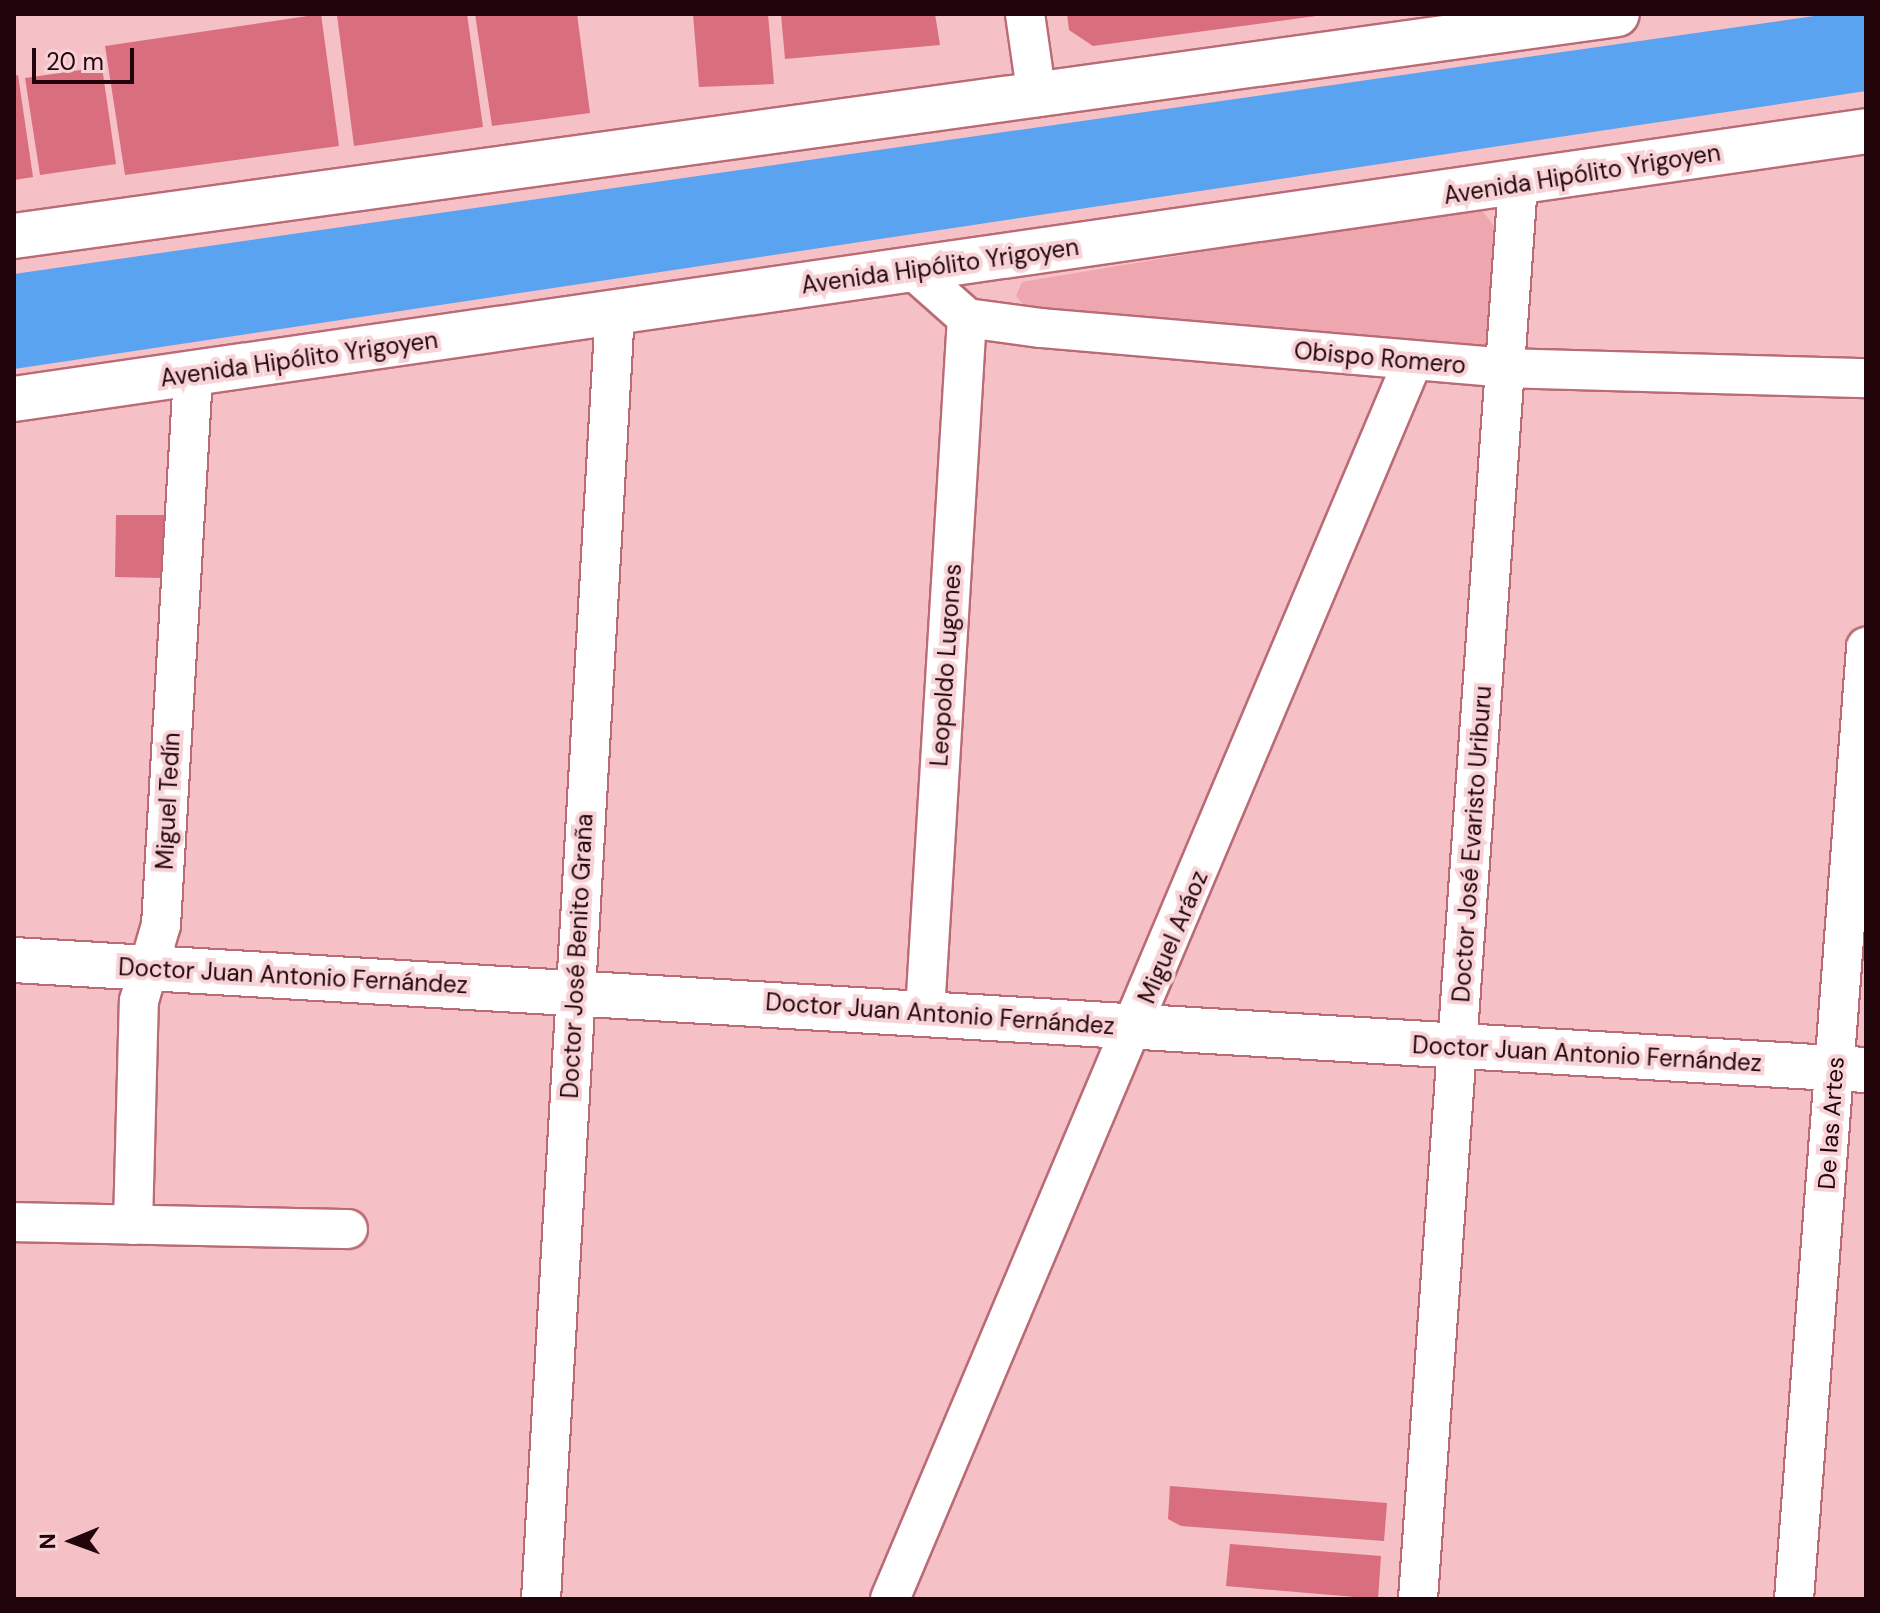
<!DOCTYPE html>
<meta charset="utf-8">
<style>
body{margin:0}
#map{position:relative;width:1880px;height:1613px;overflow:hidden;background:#f5c0c6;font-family:"DM Sans",sans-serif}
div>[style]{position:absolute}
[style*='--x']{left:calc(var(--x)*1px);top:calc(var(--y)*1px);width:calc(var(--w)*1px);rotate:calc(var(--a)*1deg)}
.green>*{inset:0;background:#eea6af}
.water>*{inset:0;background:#59a3f0}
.building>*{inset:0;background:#d96e7f}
.roads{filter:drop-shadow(2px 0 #ba6b76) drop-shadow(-2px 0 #ba6b76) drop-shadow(0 2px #ba6b76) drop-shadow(0 -2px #ba6b76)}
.minor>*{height:38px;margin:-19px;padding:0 19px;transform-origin:19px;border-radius:19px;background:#fff}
.tertiary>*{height:44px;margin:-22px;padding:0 22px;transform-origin:22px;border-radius:22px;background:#fff}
.trunk>*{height:44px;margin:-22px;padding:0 22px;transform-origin:22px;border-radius:22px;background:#fff}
span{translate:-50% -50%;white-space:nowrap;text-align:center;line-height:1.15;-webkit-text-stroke:8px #f7d2d6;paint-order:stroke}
.street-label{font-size:24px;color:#22050a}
.frame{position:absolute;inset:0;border:16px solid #22050a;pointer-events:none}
.north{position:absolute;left:32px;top:1501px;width:80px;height:80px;-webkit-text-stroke:6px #f7d2d6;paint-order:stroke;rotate:269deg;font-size:22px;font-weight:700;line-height:32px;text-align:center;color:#22050a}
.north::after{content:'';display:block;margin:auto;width:28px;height:36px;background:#22050a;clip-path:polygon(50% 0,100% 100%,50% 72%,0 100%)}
.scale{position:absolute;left:32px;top:48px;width:102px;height:36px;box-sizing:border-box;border:4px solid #22050a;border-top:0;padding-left:10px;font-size:24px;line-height:28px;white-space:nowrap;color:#22050a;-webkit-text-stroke:6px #f7d2d6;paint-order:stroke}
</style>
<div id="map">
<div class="green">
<div style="clip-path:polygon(1479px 206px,1496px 229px,1490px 355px,1027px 309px,1016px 296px,1022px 282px)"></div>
</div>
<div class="water">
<div style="clip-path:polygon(1828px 14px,1866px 14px,1866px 91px,14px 369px,14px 274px)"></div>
</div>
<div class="building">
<div style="clip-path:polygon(321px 14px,339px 146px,125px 175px,105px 46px)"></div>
<div style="clip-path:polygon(467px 14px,483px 127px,354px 146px,337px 15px)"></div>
<div style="clip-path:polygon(475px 14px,577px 14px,590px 113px,492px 126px)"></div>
<div style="clip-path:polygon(693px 14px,768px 14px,774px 84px,699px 87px)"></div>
<div style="clip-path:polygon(781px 14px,935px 14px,940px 45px,785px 59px)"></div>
<div style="clip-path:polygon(1067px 14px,1315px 14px,1316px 16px,1093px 46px,1069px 30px)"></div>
<div style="clip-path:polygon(102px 67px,116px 164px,40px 175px,25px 78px)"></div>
<div style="clip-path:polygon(18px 75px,33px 177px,14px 180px,14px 76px)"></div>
<div style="clip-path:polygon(116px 515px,164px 515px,163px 578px,115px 577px)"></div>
<div style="clip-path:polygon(1170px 1486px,1387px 1503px,1384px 1541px,1181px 1526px,1168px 1519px)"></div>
<div style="clip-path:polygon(1230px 1544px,1381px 1556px,1378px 1599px,1226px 1586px)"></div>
</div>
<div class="roads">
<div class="minor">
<div style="--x:1025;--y:14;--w:84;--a:81.8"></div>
<div style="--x:913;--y:270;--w:72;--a:41.6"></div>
<div style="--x:967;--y:318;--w:75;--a:7.7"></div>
<div style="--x:1041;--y:328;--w:464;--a:4.9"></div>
<div style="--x:1503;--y:368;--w:363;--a:1.6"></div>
<div style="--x:925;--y:1012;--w:695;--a:-86.54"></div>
<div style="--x:14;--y:1222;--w:334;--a:1.2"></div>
<div style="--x:133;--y:1225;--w:224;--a:-88.5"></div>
<div style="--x:139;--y:1001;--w:79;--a:-73.9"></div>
<div style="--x:161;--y:925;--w:551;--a:-86.67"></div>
<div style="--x:541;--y:1599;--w:1288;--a:-86.71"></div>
<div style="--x:890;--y:1599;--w:1344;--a:-67.1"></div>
<div style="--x:1418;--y:1599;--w:1419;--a:-85.96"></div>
<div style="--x:1794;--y:1599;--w:955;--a:-85.67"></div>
</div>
<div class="tertiary">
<div style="--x:14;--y:960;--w:1855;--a:3.4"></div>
</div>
<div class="trunk">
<div style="--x:14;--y:236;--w:1618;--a:-7.88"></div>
<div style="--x:14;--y:399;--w:1871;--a:-8.23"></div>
</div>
</div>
<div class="street-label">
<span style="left:1582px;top:174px;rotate:-9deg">Avenida Hipólito Yrigoyen</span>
<span style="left:940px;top:266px;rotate:-8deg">Avenida Hipólito Yrigoyen</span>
<span style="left:1380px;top:358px;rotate:5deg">Obispo Romero</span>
<span style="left:299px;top:359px;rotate:-8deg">Avenida Hipólito Yrigoyen</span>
<span style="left:946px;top:665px;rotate:-86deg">Leopoldo Lugones</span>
<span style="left:168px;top:801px;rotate:-87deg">Miguel Tedín</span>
<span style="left:1472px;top:844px;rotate:-86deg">Doctor José Evaristo Uriburu</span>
<span style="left:1173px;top:937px;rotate:-67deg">Miguel Aráoz</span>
<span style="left:577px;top:956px;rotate:-87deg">Doctor José Benito Graña</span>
<span style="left:293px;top:976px;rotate:3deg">Doctor Juan Antonio Fernández</span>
<span style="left:940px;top:1014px;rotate:4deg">Doctor Juan Antonio Fernández</span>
<span style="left:1587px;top:1054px;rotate:3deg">Doctor Juan Antonio Fernández</span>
<span style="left:1831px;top:1123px;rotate:-86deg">De las Artes</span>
</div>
<div class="frame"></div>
<div class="north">N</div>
<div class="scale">20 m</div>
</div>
